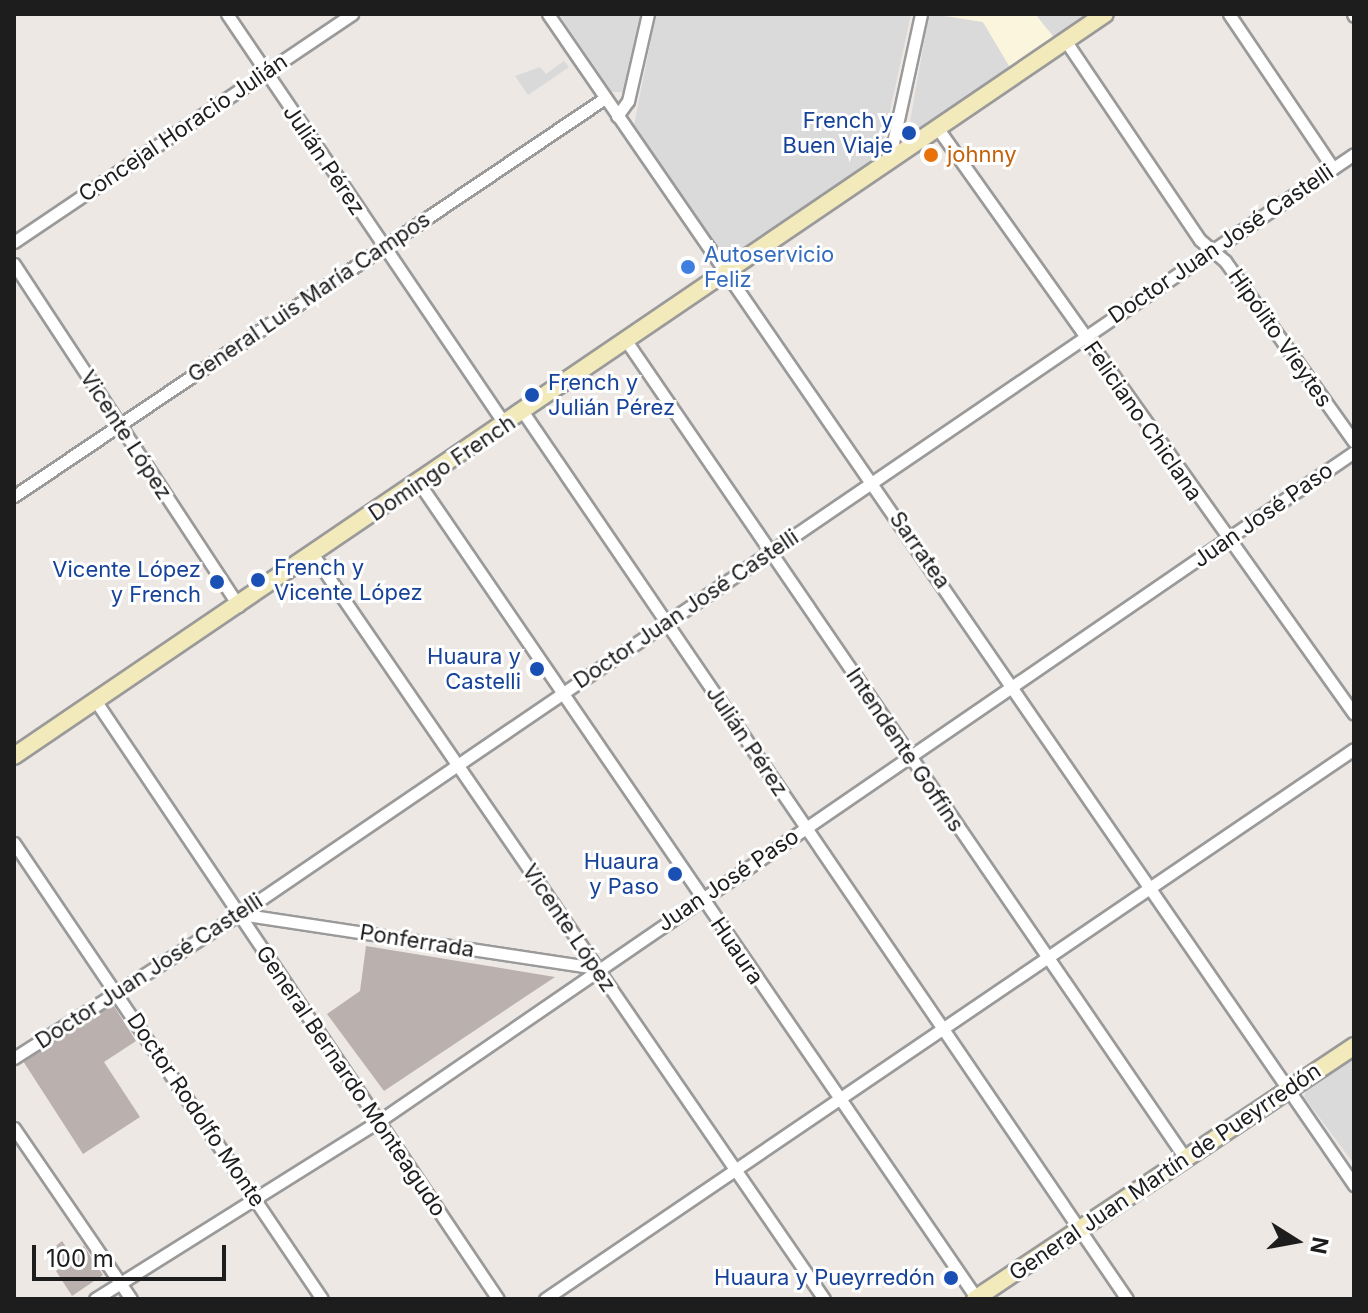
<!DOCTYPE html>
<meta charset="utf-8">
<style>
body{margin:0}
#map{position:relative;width:1368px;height:1313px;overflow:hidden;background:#ede8e4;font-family:Inter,sans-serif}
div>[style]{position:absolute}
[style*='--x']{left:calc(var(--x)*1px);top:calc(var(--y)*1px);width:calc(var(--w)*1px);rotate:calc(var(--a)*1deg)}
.residential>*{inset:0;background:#dbdada}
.education>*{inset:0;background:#fcf5de}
.parking>*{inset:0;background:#d9d9d9}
.building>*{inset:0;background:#bab0ad}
.roads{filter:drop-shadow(2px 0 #9a9a9a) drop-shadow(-2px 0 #9a9a9a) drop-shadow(0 2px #9a9a9a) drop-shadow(0 -2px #9a9a9a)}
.street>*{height:11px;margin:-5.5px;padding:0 5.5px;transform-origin:5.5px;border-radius:5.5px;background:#fff}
.secondary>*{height:16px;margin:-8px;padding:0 8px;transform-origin:8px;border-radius:8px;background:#f3eabc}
.dots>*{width:22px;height:22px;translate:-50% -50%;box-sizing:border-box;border:4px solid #fff;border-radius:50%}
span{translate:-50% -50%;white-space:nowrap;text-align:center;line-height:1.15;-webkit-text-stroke:6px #fff;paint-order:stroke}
.transit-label{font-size:22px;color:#164399}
.right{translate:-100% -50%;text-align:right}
.left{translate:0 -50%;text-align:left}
.street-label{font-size:22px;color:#1d1d1d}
.food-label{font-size:22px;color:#c56008}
.shop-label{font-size:22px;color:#366cbe}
.frame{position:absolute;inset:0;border:16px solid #1d1d1d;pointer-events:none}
.north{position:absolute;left:1256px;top:1201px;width:80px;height:80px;-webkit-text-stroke:6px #fff;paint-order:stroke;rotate:101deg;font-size:22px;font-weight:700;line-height:32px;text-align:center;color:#1d1d1d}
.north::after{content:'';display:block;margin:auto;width:28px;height:36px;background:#1d1d1d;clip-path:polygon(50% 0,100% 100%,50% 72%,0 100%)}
.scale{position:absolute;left:32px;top:1245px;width:194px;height:36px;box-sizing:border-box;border:4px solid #1d1d1d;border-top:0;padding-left:10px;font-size:24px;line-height:28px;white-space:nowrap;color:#1d1d1d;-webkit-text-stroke:6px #fff;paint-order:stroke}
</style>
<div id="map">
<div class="residential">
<div style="clip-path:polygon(559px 14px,644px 14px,623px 92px,612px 92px)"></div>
<div style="clip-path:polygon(656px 14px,911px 14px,881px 153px,732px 261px,722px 259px,634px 125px)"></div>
<div style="clip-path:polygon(929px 14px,983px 22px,1011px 69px,907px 139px)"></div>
<div style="clip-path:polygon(1035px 14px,1097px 14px,1056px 40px)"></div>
<div style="clip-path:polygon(1354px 1057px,1354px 1164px,1304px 1097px,1307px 1087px)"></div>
</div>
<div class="education">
<div style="clip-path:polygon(936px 14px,1035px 14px,1056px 40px,1011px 69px,983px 22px)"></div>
</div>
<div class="parking">
<div style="clip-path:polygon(564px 61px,569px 67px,528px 95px,515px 76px,540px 67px,546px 74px)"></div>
</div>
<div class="building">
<div style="clip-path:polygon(366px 946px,555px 977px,384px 1091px,327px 1014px,360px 991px)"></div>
<div style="clip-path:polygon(112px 1003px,136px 1041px,104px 1062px,140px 1117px,83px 1154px,23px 1061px)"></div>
<div style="clip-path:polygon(62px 1241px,71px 1254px,84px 1246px,103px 1275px,72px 1296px,56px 1271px,63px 1266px,52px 1249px)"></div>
</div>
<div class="roads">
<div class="street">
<div style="--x:227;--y:14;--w:495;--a:55.9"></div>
<div style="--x:548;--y:14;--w:1422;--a:55.46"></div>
<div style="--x:1229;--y:14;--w:186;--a:56"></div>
<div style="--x:1353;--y:14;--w:2;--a:63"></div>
<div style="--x:1065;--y:40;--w:241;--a:56"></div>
<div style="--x:1200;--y:240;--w:33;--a:40"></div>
<div style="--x:1225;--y:261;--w:222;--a:54.5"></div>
<div style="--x:617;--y:116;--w:19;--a:-54"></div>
<div style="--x:628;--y:101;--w:89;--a:-77.1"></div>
<div style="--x:936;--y:126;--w:721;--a:54.59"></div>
<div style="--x:889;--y:161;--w:150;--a:-77.7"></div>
<div style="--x:14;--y:242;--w:408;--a:-34"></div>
<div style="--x:14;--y:264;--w:409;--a:56.7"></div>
<div style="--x:627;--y:342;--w:989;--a:55.63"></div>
<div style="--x:523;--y:412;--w:1073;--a:55.75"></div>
<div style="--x:419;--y:483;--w:989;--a:55.63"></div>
<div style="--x:14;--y:496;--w:713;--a:-33.96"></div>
<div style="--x:314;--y:556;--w:901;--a:55.53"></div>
<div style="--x:97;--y:703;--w:718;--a:56.07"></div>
<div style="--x:14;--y:843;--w:550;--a:55.96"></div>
<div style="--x:239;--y:914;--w:360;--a:8.6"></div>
<div style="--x:14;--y:1058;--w:267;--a:-32.6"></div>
<div style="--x:239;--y:914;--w:1349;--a:-34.28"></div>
<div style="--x:14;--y:1128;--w:207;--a:55.6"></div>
<div style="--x:95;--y:1299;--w:335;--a:-32.1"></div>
<div style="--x:379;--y:1121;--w:1182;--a:-34.46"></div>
<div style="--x:545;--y:1299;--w:978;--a:-34.21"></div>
</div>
<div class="secondary">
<div style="--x:14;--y:756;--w:1319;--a:-34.22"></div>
<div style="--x:975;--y:1299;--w:456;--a:-33.7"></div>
</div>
</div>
<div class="dots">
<div style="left:909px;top:133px;background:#1a4fb4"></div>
<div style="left:931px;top:155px;background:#e8710a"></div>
<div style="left:688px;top:267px;background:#3f7fe0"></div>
<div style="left:532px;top:395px;background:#1a4fb4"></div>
<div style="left:258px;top:580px;background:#1a4fb4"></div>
<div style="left:217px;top:582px;background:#1a4fb4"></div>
<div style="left:537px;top:669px;background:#1a4fb4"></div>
<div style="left:675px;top:874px;background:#1a4fb4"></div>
<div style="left:951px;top:1278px;background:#1a4fb4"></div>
</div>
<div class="transit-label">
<span class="right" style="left:893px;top:133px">French y<br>Buen Viaje</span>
<span class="left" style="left:548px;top:395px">French y<br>Julián Pérez</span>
<span class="left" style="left:274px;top:580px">French y<br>Vicente López</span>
<span class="right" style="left:201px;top:582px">Vicente López<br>y French</span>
<span class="right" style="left:521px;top:669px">Huaura y<br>Castelli</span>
<span class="right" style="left:659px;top:874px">Huaura<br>y Paso</span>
<span class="right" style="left:935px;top:1278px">Huaura y Pueyrredón</span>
</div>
<div class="street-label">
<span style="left:183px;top:128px;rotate:-34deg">Concejal Horacio Julián</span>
<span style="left:324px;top:160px;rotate:56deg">Julián Pérez</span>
<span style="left:1221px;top:244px;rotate:-34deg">Doctor Juan José Castelli</span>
<span style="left:309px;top:297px;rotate:-34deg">General Luis María Campos</span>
<span style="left:1280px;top:338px;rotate:55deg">Hipólito Vieytes</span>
<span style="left:1143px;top:421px;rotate:55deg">Feliciano Chiclana</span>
<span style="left:126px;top:435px;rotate:57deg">Vicente López</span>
<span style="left:442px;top:468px;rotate:-34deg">Domingo French</span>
<span style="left:1263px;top:515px;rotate:-35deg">Juan José Paso</span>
<span style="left:920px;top:550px;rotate:55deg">Sarratea</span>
<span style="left:686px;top:609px;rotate:-34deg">Doctor Juan José Castelli</span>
<span style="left:747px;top:741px;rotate:56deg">Julián Pérez</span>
<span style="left:905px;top:750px;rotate:56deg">Intendente Goffins</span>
<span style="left:728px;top:880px;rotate:-34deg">Juan José Paso</span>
<span style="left:569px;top:928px;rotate:56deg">Vicente López</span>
<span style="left:417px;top:941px;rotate:9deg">Ponferrada</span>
<span style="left:737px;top:951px;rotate:56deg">Huaura</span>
<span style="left:149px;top:971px;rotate:-33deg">Doctor Juan José Castelli</span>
<span style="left:351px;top:1081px;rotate:56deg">General Bernardo Monteagudo</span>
<span style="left:196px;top:1110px;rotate:56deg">Doctor Rodolfo Monte</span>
<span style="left:1165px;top:1172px;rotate:-34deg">General Juan Martín de Pueyrredón</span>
</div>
<div class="food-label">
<span class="left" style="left:947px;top:155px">johnny</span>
</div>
<div class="shop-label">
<span class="left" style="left:704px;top:267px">Autoservicio<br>Feliz</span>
</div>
<div class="frame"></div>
<div class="north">N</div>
<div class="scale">100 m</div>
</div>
